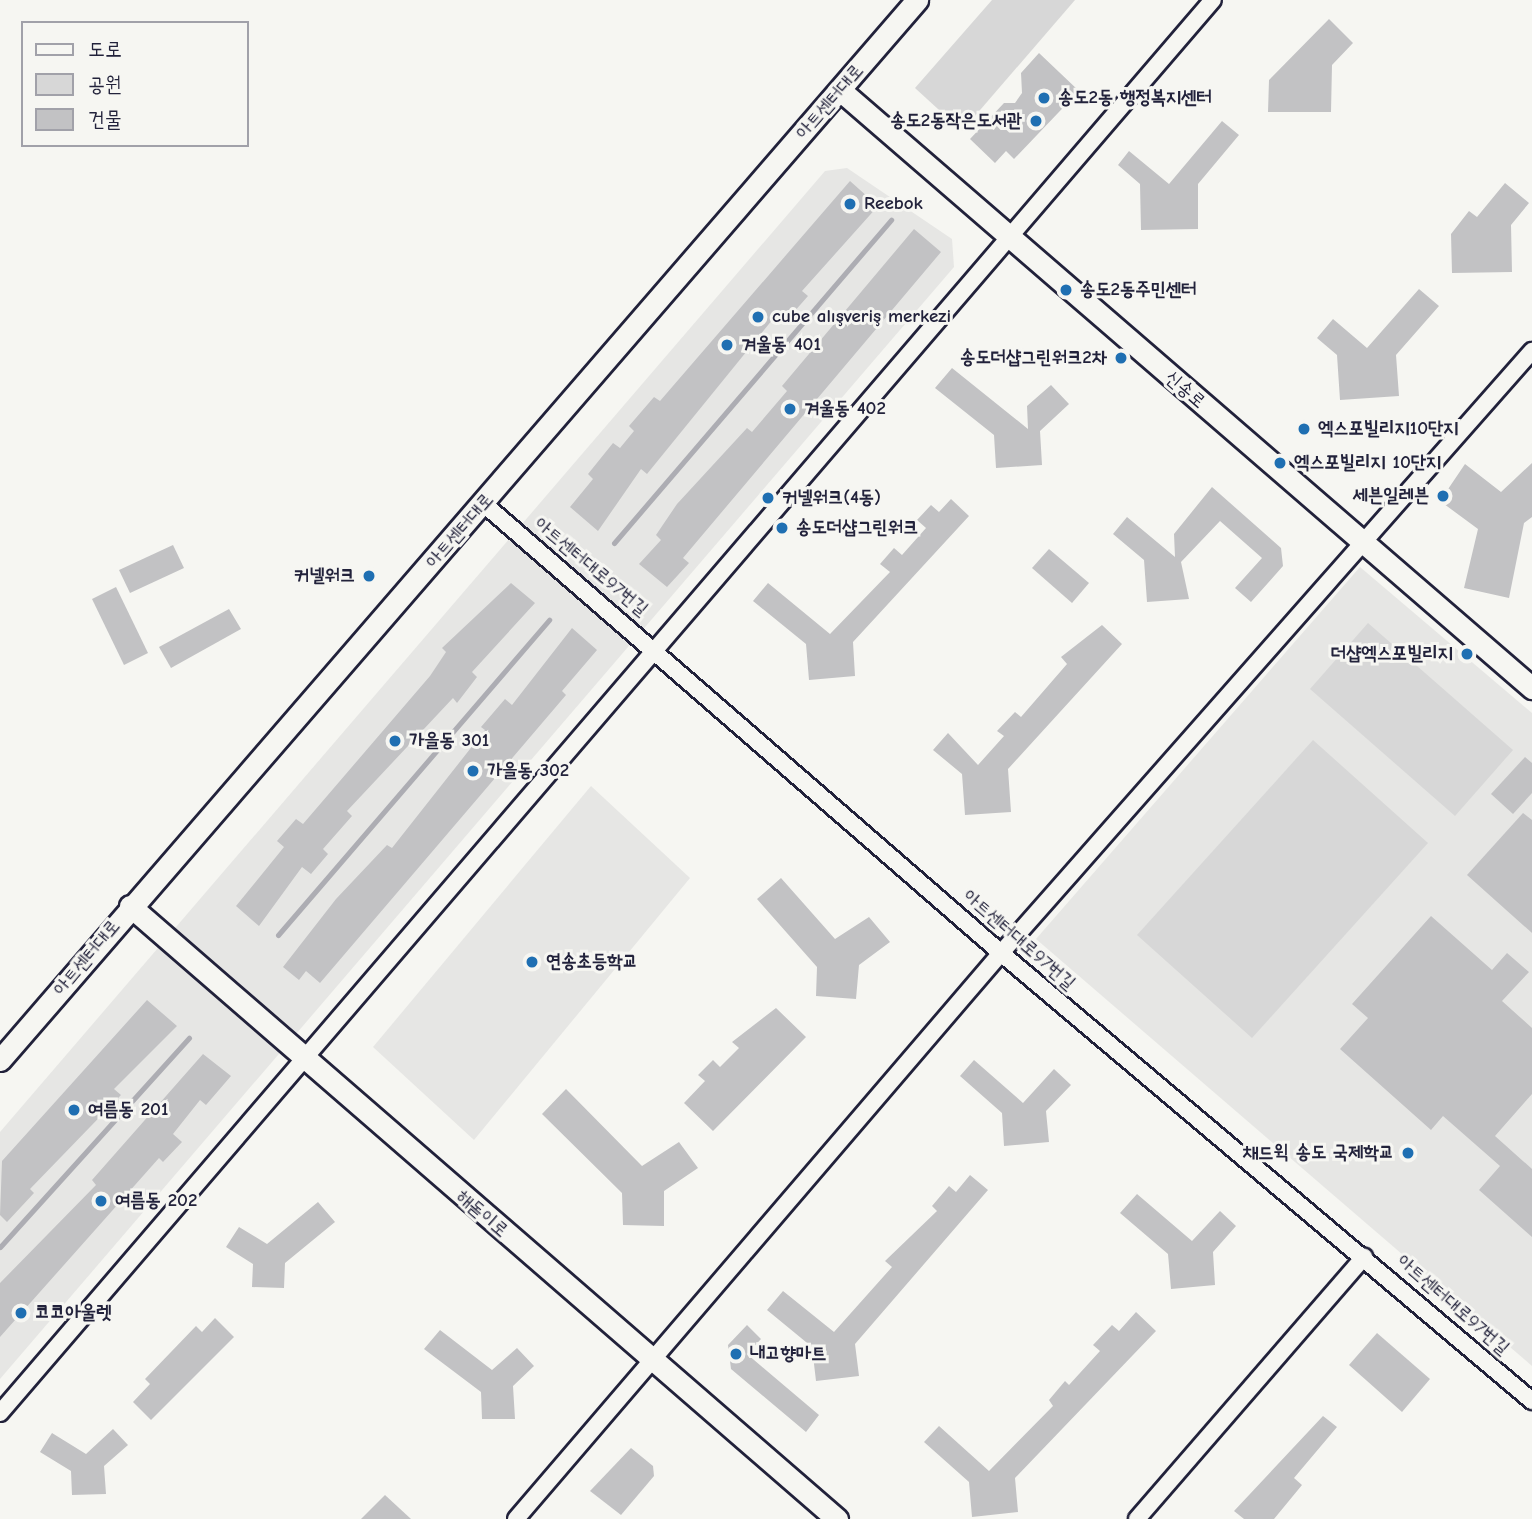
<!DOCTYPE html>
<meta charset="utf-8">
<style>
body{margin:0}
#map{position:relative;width:1532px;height:1519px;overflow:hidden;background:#f6f6f2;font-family:"Comic Neue","Poor Story",sans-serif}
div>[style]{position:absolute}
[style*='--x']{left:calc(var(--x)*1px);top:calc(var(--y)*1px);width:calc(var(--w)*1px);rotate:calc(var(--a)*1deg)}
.built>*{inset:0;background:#e6e6e4}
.green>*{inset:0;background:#d7d7d7}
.stream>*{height:5px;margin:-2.5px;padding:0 2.5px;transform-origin:2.5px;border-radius:2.5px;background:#adadb3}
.building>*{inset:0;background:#c2c2c4}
.roads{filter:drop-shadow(2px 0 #22223b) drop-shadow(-2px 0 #22223b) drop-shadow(0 2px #22223b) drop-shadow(0 -2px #22223b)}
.street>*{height:16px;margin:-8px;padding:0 8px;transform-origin:8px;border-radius:8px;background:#f6f6f2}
.secondary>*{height:21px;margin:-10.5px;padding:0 10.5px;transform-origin:10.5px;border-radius:10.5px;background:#f6f6f2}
.dots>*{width:19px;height:19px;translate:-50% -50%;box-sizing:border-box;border:4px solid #f6f6f2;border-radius:50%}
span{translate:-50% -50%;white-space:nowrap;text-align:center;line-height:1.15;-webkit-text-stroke:6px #f6f6f2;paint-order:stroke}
.poi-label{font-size:19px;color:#22223b;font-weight:700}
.left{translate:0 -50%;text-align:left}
.right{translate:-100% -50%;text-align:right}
.street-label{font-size:19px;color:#22223b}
.legend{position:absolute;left:21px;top:21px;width:228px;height:126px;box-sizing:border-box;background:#f6f6f2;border:2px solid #a1a1a9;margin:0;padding:9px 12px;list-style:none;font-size:21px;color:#22223b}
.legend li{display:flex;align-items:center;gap:14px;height:35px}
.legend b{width:35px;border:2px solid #a1a1a9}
</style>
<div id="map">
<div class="built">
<div style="clip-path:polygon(847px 168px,952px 239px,954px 267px,0 1379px,0 1132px,825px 171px)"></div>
<div style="clip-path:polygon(1360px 567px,1532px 713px,1532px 1366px,1036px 939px)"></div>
<div style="clip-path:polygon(591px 786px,690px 878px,474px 1140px,373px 1047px)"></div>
</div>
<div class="green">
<div style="clip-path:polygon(992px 0,1075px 0,962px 131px,915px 88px)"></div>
<div style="clip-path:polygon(1368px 623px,1513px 750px,1455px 816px,1310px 689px)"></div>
<div style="clip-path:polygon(1313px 740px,1428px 843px,1252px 1038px,1137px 935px)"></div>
</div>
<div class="stream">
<div style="--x:614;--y:543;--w:426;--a:-49.4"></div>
<div style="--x:278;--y:935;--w:416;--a:-49.3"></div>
<div style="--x:0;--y:1247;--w:282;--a:-47.9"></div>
</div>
<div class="building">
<div style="clip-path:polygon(1329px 19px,1353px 43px,1332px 65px,1331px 112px,1268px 112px,1269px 80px)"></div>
<div style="clip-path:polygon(1039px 53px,1079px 91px,1014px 159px,1006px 151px,995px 163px,970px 139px,1004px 103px,1015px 103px,1022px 93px,1021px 73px)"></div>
<div style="clip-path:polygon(1222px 121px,1239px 135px,1198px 184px,1198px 229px,1141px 230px,1140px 184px,1118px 165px,1129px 151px,1169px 184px)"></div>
<div style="clip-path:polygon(850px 181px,878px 206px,802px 291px,808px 296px,786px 321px,777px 314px,647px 474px,641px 469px,598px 531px,570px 507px,593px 479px,588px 474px,613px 443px,620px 448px,634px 431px,629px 426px,654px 397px,660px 401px)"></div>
<div style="clip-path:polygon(1505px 183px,1529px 203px,1511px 225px,1512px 272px,1452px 273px,1451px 234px,1469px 211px,1477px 217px)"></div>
<div style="clip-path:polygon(914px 229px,941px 252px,683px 558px,689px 563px,667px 587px,639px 564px,661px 540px,656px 535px,677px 504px,747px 428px,752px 432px,787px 391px,782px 386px)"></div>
<div style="clip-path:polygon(1419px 289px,1439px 306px,1396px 355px,1399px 396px,1340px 400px,1337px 355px,1317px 338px,1333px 319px,1367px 348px)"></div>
<div style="clip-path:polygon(952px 368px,1028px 429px,1027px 406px,1051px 385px,1069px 404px,1040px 431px,1042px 465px,996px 468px,994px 435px,935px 388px)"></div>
<div style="clip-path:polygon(1532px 463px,1532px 517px,1524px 523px,1509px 598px,1464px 588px,1478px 529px,1440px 501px,1465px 464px,1501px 492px)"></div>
<div style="clip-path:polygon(1212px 487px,1281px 548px,1283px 566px,1251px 602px,1235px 588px,1262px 558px,1220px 521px,1181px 562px,1189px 599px,1147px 602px,1144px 560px,1113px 534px,1127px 517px,1175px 557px,1174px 534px)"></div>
<div style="clip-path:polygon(951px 499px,969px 516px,853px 642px,855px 676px,809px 680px,806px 644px,753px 601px,768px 583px,830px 634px,890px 572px,880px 564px,894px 548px,902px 555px,926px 528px,917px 520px,931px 505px,939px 512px)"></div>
<div style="clip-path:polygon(173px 545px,184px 568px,130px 593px,119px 570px)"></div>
<div style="clip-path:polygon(1049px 549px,1089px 583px,1072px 603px,1032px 568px)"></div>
<div style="clip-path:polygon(511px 583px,535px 603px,472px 672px,477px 677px,457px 703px,453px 698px,347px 811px,352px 816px,323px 849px,328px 854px,311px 874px,302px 867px,259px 926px,236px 906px,284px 847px,277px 841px,296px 819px,303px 824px,430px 676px,446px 652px,442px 648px)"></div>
<div style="clip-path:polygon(116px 587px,148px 653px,124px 665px,92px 599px)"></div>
<div style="clip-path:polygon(229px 609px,241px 629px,171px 668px,159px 647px)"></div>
<div style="clip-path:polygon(1102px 625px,1122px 644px,1008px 769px,1011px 812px,965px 815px,962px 774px,933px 750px,948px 733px,978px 765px,1004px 736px,997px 731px,1015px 712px,1021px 717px,1067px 664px,1061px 657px)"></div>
<div style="clip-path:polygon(572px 628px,597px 650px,562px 691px,566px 695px,320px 983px,306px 971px,299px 980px,283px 967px,336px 899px,387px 845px,392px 848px,485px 730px,481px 727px,505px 699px,512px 705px)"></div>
<div style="clip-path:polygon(1525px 757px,1532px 763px,1532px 793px,1513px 814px,1491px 794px)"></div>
<div style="clip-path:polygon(1523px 813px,1532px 820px,1532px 933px,1467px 875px)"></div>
<div style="clip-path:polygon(781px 878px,835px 939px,869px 917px,890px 942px,859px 965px,856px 999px,816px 996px,817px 967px,757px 899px)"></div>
<div style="clip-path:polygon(1431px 916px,1492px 970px,1507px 953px,1529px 972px,1502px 1001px,1532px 1028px,1532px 1094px,1495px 1136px,1532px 1169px,1532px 1237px,1479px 1190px,1500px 1166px,1443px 1116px,1431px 1130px,1340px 1049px,1368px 1018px,1352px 1004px)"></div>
<div style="clip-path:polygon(147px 1000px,177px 1026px,114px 1089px,121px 1095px,30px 1189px,34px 1193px,7px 1222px,0 1215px,2px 1161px)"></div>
<div style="clip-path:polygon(776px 1008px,806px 1037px,713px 1131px,684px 1103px,705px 1081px,698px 1075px,713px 1060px,720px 1067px,739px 1048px,732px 1042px)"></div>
<div style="clip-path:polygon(203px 1054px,231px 1076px,206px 1105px,200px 1100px,173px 1134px,182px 1142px,163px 1162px,159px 1158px,0 1337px,0 1283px,96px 1185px,92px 1180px)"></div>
<div style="clip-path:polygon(974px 1060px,1023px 1103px,1054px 1069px,1071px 1085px,1046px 1111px,1049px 1142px,1004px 1146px,1002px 1113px,960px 1076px)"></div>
<div style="clip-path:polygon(566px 1089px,642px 1166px,679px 1142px,698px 1168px,664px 1191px,664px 1226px,623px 1225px,622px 1193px,542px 1114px)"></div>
<div style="clip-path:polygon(970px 1175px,988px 1190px,855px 1344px,859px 1376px,816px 1381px,812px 1347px,767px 1310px,783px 1291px,834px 1332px,892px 1267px,885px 1261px,937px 1211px,932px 1206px,949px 1186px,956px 1192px)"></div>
<div style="clip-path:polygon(1137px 1194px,1192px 1241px,1220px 1211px,1236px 1226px,1213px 1252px,1215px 1285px,1171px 1289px,1168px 1254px,1120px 1213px)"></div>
<div style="clip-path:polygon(318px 1202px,335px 1222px,285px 1263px,284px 1288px,252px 1287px,253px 1264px,226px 1247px,239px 1227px,267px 1244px)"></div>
<div style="clip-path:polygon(1136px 1312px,1156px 1331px,1015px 1478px,1018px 1512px,972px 1517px,969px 1482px,924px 1442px,939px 1426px,989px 1471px,1053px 1406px,1049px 1400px,1065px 1381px,1069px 1385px,1100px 1351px,1093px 1345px,1112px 1325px,1119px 1331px)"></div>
<div style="clip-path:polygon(215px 1318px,234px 1337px,151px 1420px,133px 1402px,150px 1384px,145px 1379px,196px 1326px,202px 1332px)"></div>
<div style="clip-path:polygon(747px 1325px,761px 1339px,747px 1354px,819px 1415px,806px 1432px,731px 1369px,728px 1345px)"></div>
<div style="clip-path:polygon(440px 1330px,492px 1370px,517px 1348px,534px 1366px,513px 1386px,515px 1419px,482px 1419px,481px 1392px,424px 1349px)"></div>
<div style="clip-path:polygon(1377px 1333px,1430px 1379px,1402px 1412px,1349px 1365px)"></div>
<div style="clip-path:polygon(1323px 1416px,1337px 1427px,1294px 1478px,1302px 1485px,1274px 1519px,1244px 1519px,1234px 1511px)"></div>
<div style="clip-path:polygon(113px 1429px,128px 1445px,104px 1466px,106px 1494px,72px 1495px,71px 1471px,40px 1452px,52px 1433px,86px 1454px)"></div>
<div style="clip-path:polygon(631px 1448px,653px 1466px,654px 1476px,621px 1515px,590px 1491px)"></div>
<div style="clip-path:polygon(385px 1495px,411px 1519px,361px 1519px)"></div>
</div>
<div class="roads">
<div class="street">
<div style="--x:484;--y:504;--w:685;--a:40.97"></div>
<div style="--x:1001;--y:953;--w:695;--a:40.15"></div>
<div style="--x:0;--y:1413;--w:1862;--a:-49.36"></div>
<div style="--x:516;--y:1519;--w:745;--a:-49.41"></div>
<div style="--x:1001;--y:953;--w:803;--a:-48.59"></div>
<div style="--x:1137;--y:1519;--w:347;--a:-49.1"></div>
</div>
<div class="secondary">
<div style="--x:840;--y:90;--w:915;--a:40.83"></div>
<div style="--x:130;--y:906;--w:936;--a:40.93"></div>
<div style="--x:0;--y:1060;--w:1402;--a:-49.14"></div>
</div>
</div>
<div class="dots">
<div style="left:1044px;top:98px;background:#1f6fb2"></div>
<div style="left:1036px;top:121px;background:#1f6fb2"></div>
<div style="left:850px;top:204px;background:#1f6fb2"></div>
<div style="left:1066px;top:290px;background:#1f6fb2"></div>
<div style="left:758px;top:317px;background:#1f6fb2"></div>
<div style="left:727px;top:345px;background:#1f6fb2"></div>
<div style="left:1121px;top:358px;background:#1f6fb2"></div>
<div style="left:790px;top:409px;background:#1f6fb2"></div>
<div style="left:1304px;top:429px;background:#1f6fb2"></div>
<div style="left:1280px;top:463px;background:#1f6fb2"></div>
<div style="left:1443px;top:496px;background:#1f6fb2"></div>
<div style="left:768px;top:498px;background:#1f6fb2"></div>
<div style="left:782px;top:528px;background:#1f6fb2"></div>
<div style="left:369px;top:576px;background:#1f6fb2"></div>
<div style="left:1467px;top:654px;background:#1f6fb2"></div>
<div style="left:395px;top:741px;background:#1f6fb2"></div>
<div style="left:473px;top:771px;background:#1f6fb2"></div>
<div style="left:532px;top:962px;background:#1f6fb2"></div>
<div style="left:74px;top:1110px;background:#1f6fb2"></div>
<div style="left:1408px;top:1153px;background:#1f6fb2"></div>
<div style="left:101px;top:1201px;background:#1f6fb2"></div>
<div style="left:21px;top:1313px;background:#1f6fb2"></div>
<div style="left:736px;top:1354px;background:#1f6fb2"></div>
</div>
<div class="poi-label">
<span class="left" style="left:1058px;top:98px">송도2동 행정복지센터</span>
<span class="right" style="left:1022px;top:121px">송도2동작은도서관</span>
<span class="left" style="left:864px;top:204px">Reebok</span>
<span class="left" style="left:1080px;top:290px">송도2동주민센터</span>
<span class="left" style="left:772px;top:317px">cube alışveriş merkezi</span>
<span class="left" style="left:741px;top:345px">겨울동 401</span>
<span class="right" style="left:1107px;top:358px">송도더샵그린워크2차</span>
<span class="left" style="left:804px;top:409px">겨울동 402</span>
<span class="left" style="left:1318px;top:429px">엑스포빌리지10단지</span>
<span class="left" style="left:1294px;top:463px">엑스포빌리지 10단지</span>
<span class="right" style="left:1429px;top:496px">세븐일레븐</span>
<span class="left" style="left:782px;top:498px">커넬워크(4동)</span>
<span class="left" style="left:796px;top:528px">송도더샵그린워크</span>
<span class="right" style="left:355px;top:576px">커넬워크</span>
<span class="right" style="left:1453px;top:654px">더샵엑스포빌리지</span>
<span class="left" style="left:409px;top:741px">가을동 301</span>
<span class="left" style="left:487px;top:771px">가을동 302</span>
<span class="left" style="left:546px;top:962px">연송초등학교</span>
<span class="left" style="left:88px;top:1110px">여름동 201</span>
<span class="right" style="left:1394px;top:1153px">채드윅 송도 국제학교</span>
<span class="left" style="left:115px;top:1201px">여름동 202</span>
<span class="left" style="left:35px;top:1313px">코코아울렛</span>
<span class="left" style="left:750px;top:1354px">내고향마트</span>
</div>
<div class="street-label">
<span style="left:830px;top:102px;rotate:-49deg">아트센터대로</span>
<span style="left:1185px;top:390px;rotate:41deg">신송로</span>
<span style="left:460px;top:531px;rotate:-49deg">아트센터대로</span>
<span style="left:591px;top:567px;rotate:40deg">아트센터대로97번길</span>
<span style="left:1019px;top:940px;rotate:41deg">아트센터대로97번길</span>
<span style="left:87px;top:958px;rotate:-50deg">아트센터대로</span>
<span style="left:482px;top:1214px;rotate:41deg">해돋이로</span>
<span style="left:1453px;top:1305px;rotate:41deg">아트센터대로97번길</span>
</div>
<ul class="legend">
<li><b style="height:9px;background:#f6f6f2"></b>도로</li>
<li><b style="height:19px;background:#d7d7d7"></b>공원</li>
<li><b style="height:19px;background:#c2c2c4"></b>건물</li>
</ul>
</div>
